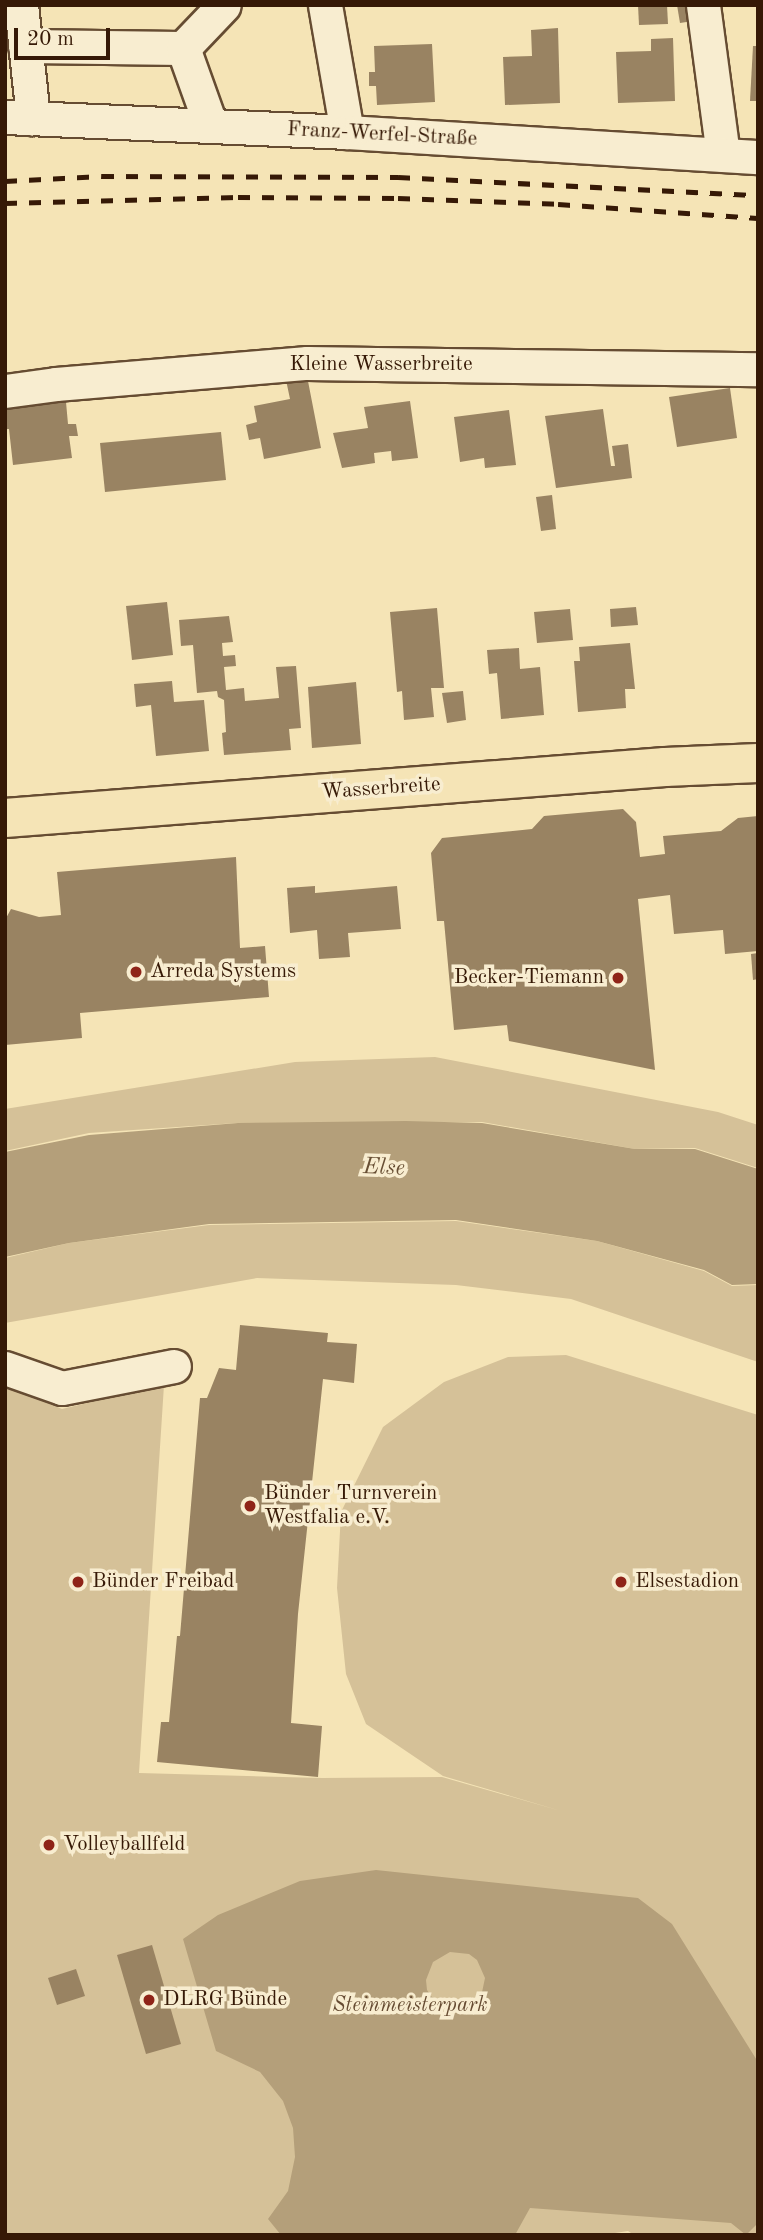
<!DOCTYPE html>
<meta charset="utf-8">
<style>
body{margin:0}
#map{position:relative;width:763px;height:2240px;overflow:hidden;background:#f5e4b6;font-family:"Old Standard TT",serif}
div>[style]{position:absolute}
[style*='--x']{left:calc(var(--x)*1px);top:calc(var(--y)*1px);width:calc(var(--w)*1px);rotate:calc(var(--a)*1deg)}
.green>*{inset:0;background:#d5c198}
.water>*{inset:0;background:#b49f7a}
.building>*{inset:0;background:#998362}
.roads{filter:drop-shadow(2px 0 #664c32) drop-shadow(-2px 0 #664c32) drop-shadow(0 2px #664c32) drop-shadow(0 -2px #664c32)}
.minor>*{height:33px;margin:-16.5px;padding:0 16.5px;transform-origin:16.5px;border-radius:16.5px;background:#f8edd0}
.major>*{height:38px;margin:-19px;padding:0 19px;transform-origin:19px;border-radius:19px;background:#f5e4b6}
.rail>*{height:5px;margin-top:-2.5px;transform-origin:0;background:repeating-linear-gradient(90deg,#361906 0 12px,transparent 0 24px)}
.dots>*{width:19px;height:19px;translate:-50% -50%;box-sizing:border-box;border:4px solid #f8edd0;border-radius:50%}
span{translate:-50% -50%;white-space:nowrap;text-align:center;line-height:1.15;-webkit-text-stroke:7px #f8edd0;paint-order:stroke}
.street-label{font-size:21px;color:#361906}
.poi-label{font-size:21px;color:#361906}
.left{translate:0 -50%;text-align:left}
.right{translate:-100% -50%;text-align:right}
.park-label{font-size:21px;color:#664b32;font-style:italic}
.water-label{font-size:23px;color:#684f34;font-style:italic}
.frame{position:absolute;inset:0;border:7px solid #361906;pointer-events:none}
.scale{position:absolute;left:14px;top:28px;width:96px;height:32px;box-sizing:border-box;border:4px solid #361906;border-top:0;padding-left:9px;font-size:21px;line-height:24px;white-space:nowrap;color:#361906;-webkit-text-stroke:5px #f8edd0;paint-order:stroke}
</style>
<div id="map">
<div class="green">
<div style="clip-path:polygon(435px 1057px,718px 1112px,758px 1125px,758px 1168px,695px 1148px,635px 1149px,482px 1122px,237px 1123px,89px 1133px,5px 1151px,5px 1109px,295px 1062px)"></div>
<div style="clip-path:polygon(456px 1221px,597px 1241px,704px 1271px,732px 1286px,758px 1285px,758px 1362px,571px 1299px,456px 1285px,257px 1278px,5px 1323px,5px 1258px,69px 1243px,209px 1225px)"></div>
<div style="clip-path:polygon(566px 1355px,758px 1415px,758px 2235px,634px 2235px,628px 2231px,602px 2235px,5px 2235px,5px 1385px,62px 1409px,164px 1385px,139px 1773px,322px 1778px,442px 1777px,561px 1811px,443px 1776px,366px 1724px,346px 1674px,337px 1588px,341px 1512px,383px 1427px,444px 1382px,508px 1357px)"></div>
</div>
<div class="water">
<div style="clip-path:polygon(406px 1121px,482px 1123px,635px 1149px,695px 1149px,758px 1169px,758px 1284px,732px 1285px,704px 1270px,597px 1241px,456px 1220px,209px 1224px,69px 1243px,5px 1257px,5px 1152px,89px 1135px,238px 1123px)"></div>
<div style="clip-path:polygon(evenodd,376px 1870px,638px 1898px,672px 1924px,758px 2062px,758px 2223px,746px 2235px,731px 2223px,530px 2208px,515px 2235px,281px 2235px,268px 2219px,288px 2191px,295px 2157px,293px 2128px,283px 2101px,260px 2072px,216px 2051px,183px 1939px,218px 1915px,300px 1881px,376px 1870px,450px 1952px,469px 1954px,477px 1960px,485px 1978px,481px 1997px,466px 2009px,447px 2010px,438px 2006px,427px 1990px,426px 1980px,433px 1962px,450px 1952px)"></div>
</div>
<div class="building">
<div style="clip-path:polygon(638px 5px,667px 5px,668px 24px,639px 25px)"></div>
<div style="clip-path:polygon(677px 5px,690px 5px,693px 21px,680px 23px)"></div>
<div style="clip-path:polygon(558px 28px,560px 103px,505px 105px,503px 57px,532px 56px,531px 30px)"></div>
<div style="clip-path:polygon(673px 38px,675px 101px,618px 103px,616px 52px,651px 51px,651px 39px)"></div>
<div style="clip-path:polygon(432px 44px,435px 102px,377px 105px,376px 86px,369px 86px,369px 72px,375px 72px,374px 46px)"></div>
<div style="clip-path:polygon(753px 46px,758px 46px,758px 101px,750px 101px)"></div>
<div style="clip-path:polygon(307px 376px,321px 448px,264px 459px,260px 438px,249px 440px,246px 425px,257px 422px,254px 406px,290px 399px,286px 380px)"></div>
<div style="clip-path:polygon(730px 388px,737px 438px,677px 447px,669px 397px)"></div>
<div style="clip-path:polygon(410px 401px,418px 458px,392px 461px,391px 451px,374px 453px,375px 463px,342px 468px,333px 433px,368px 428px,364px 407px)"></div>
<div style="clip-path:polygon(66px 402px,68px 424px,76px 424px,78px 436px,69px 436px,72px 458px,13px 465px,9px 429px,5px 429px,5px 409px)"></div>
<div style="clip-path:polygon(603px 409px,611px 466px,615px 466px,612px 446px,628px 444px,632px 478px,556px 488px,545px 416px)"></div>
<div style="clip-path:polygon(509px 410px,516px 465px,485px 468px,484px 458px,460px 462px,454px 417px)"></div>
<div style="clip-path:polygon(221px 432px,226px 480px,105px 492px,100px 443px)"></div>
<div style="clip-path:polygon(552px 495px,556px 529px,541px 531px,536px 497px)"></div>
<div style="clip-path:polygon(167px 602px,173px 655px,132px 660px,126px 606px)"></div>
<div style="clip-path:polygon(636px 607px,638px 625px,611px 627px,610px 609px)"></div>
<div style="clip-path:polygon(437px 608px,444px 688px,431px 688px,434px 717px,404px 720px,402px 691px,397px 692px,390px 612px)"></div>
<div style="clip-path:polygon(570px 609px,573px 640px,537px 643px,534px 612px)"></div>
<div style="clip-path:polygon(229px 616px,233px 642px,222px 643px,223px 656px,235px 655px,236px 666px,224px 667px,226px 690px,244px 688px,245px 701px,279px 698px,276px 667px,296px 666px,301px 728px,289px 729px,291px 750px,224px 755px,222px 733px,226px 732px,224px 700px,218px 697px,217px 691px,197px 693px,193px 645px,181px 646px,179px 620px)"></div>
<div style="clip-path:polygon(630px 643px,635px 689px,625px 689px,626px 708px,578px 712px,574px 661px,580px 661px,579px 647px)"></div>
<div style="clip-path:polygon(519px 648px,520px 669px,540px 667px,544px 715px,501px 719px,497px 673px,489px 674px,487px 650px)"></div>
<div style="clip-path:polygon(172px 681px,174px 702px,204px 700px,209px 751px,156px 756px,151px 705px,136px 707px,134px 684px)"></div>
<div style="clip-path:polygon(356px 682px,361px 744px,312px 748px,308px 687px)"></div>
<div style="clip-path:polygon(463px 691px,466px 720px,447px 723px,442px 693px)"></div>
<div style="clip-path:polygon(623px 809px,636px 822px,640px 857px,665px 854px,663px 836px,721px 831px,738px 818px,758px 816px,758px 951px,725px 954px,723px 930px,674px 934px,670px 895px,638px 899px,655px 1070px,509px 1041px,507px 1025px,454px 1030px,444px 921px,437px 921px,431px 853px,442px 838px,532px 829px,544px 816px)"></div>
<div style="clip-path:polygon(236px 857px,240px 948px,265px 946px,269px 997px,80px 1013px,82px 1038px,5px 1045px,5px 920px,11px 909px,39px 917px,61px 915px,57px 872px)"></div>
<div style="clip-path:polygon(315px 886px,315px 893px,397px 886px,401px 929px,348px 933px,350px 957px,319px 959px,317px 930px,290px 933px,287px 888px)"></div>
<div style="clip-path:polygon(758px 953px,758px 979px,753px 980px,751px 954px)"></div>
<div style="clip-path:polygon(240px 1325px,328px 1333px,327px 1342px,357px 1344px,354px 1383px,323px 1379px,298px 1614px,291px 1723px,322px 1726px,318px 1777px,157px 1762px,161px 1722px,169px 1722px,177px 1636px,180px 1636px,200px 1398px,207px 1398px,219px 1368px,236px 1370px)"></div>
<div style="clip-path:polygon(152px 1945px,181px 2044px,146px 2054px,117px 1955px)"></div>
<div style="clip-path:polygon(76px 1969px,85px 1996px,57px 2005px,48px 1978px)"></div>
</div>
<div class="roads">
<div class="minor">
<div style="--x:21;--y:5;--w:114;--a:83.9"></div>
<div style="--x:325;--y:5;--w:129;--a:80.2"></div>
<div style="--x:703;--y:5;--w:151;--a:82.4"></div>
<div style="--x:25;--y:46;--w:158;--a:0.7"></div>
<div style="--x:5;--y:117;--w:342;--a:2.5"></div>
<div style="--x:347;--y:132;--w:412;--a:3.5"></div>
<div style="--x:211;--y:126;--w:83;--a:-109.7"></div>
<div style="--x:183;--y:48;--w:59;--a:-46.4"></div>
<div style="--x:5;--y:391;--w:51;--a:-7.8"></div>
<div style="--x:56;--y:384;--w:252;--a:-4.8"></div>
<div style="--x:307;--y:363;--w:451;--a:0.8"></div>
<div style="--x:5;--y:1368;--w:60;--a:19.3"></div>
<div style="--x:62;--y:1388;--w:114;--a:-11.1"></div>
</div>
<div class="major">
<div style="--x:5;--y:818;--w:662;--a:-4.42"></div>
<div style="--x:665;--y:767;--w:93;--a:-2.5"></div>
</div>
</div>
<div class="rail">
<div style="--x:5;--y:181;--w:97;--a:-3"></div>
<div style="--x:102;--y:176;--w:296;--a:0.2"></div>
<div style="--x:398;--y:177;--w:360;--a:2.9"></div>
<div style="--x:5;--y:203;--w:233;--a:-1.5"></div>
<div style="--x:238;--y:197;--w:160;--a:0.4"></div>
<div style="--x:398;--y:198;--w:160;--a:2.1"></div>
<div style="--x:558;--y:204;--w:200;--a:4"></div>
</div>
<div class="dots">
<div style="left:136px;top:972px;background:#8f2418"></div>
<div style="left:618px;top:978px;background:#8f2418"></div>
<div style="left:250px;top:1506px;background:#8f2418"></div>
<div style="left:78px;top:1582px;background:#8f2418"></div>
<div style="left:621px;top:1582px;background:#8f2418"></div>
<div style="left:49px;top:1845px;background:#8f2418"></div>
<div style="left:149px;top:2000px;background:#8f2418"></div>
</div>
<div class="street-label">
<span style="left:382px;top:135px;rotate:3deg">Franz-Werfel-Straße</span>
<span style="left:381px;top:365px">Kleine Wasserbreite</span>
<span style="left:381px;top:789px;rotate:-4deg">Wasserbreite</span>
</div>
<div class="poi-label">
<span class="left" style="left:150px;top:972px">Arreda Systems</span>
<span class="right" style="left:604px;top:978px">Becker-Tiemann</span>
<span class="left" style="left:264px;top:1506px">Bünder Turnverein<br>Westfalia e.V.</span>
<span class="left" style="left:92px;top:1582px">Bünder Freibad</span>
<span class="left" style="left:635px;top:1582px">Elsestadion</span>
<span class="left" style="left:63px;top:1845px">Volleyballfeld</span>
<span class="left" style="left:163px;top:2000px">DLRG Bünde</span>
</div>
<div class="park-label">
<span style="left:410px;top:2006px">Steinmeisterpark</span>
</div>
<div class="water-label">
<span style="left:384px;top:1168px;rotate:2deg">Else</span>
</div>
<div class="frame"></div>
<div class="scale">20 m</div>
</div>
